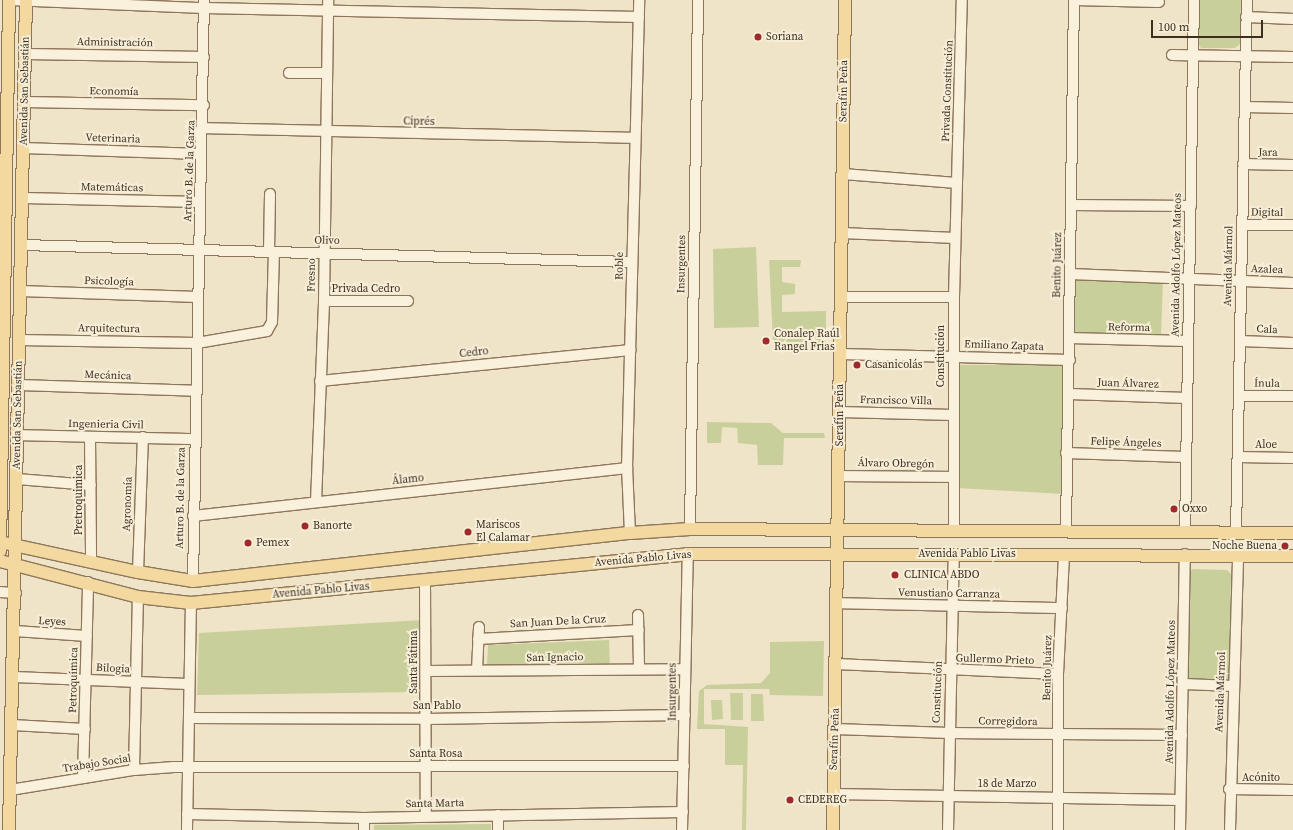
<!DOCTYPE html>
<meta charset="utf-8">
<style>
body{margin:0}
#map{position:relative;width:1293px;height:830px;overflow:hidden;background:#f0e4c8;font-family:"Source Serif 4",serif}
div>[style]{position:absolute}
[style*='--x']{left:calc(var(--x)*1px);top:calc(var(--y)*1px);width:calc(var(--w)*1px);rotate:calc(var(--a)*1deg)}
.green>*{inset:0;background:#c9cf9b}
.roads{filter:drop-shadow(1px 0 #8d765c) drop-shadow(-1px 0 #8d765c) drop-shadow(0 1px #8d765c) drop-shadow(0 -1px #8d765c)}
.minor>*{height:10px;margin:-5px;padding:0 5px;transform-origin:5px;border-radius:5px;background:#faf1dc}
.major>*{height:12px;margin:-6px;padding:0 6px;transform-origin:6px;border-radius:6px;background:#f3d9a0}
.dots>*{width:11px;height:11px;translate:-50% -50%;box-sizing:border-box;border:2px solid #f7eed8;border-radius:50%}
span{translate:-50% -50%;white-space:nowrap;text-align:center;line-height:1.15;-webkit-text-stroke:4px #f7eed8;paint-order:stroke}
.poi-label{font-size:11px;color:#3d2e20}
.left{translate:0 -50%;text-align:left}
.right{translate:-100% -50%;text-align:right}
.street-label{font-size:11px;color:#3d2e20}
.scale{position:absolute;left:1151px;top:20px;width:112px;height:18px;box-sizing:border-box;border:2px solid #3d2e20;border-top:0;padding-left:5px;font-size:12px;line-height:14px;white-space:nowrap;color:#3d2e20;-webkit-text-stroke:3px #f7eed8;paint-order:stroke}
</style>
<div id="map">
<div class="green">
<div style="clip-path:polygon(1199px 0,1241px 0,1240px 44px,1235px 48px,1201px 48px,1198px 43px)"></div>
<div style="clip-path:polygon(756px 247px,759px 327px,714px 328px,713px 249px)"></div>
<div style="clip-path:polygon(769px 260px,801px 260px,800px 267px,782px 267px,782px 282px,795px 284px,795px 294px,782px 295px,782px 312px,826px 311px,826px 342px,773px 342px)"></div>
<div style="clip-path:polygon(1072px 280px,1163px 280px,1161px 336px,1073px 335px)"></div>
<div style="clip-path:polygon(1063px 364px,1062px 494px,957px 488px,958px 365px)"></div>
<div style="clip-path:polygon(707px 422px,771px 423px,783px 433px,824px 433px,825px 438px,784px 438px,783px 465px,758px 465px,757px 445px,738px 443px,737px 428px,722px 427px,721px 443px,707px 443px)"></div>
<div style="clip-path:polygon(1193px 569px,1227px 570px,1231px 574px,1229px 681px,1187px 679px,1188px 573px)"></div>
<div style="clip-path:polygon(423px 620px,418px 692px,197px 695px,199px 633px)"></div>
<div style="clip-path:polygon(609px 640px,610px 667px,487px 665px,488px 645px)"></div>
<div style="clip-path:polygon(824px 641px,823px 696px,770px 695px,769px 689px,704px 689px,704px 724px,748px 727px,746px 830px,742px 830px,743px 765px,725px 765px,725px 729px,697px 729px,699px 691px,707px 685px,761px 683px,770px 673px,770px 642px)"></div>
<div style="clip-path:polygon(730px 693px,743px 693px,743px 720px,731px 720px)"></div>
<div style="clip-path:polygon(751px 694px,763px 694px,764px 721px,751px 721px)"></div>
<div style="clip-path:polygon(711px 700px,722px 700px,723px 719px,712px 720px)"></div>
<div style="clip-path:polygon(491px 824px,491px 830px,374px 830px,374px 825px)"></div>
</div>
<div class="roads">
<div class="minor">
<div style="--x:10;--y:0;--w:194;--a:2.4"></div>
<div style="--x:204;--y:8;--w:435;--a:1.2"></div>
<div style="--x:1074;--y:0;--w:85;--a:1.3"></div>
<div style="--x:1246;--y:17;--w:47;--a:2.4"></div>
<div style="--x:26;--y:54;--w:178;--a:1"></div>
<div style="--x:1172;--y:55;--w:121;--a:0.9"></div>
<div style="--x:289;--y:73;--w:37;--a:0"></div>
<div style="--x:24;--y:102;--w:180;--a:1"></div>
<div style="--x:1245;--y:107;--w:48;--a:1.2"></div>
<div style="--x:203;--y:128;--w:432;--a:1.3"></div>
<div style="--x:23;--y:148;--w:178;--a:1.9"></div>
<div style="--x:1243;--y:164;--w:50;--a:1.1"></div>
<div style="--x:843;--y:174;--w:114;--a:4.5"></div>
<div style="--x:23;--y:198;--w:177;--a:1.3"></div>
<div style="--x:1072;--y:205;--w:119;--a:0.5"></div>
<div style="--x:1242;--y:225;--w:51;--a:0"></div>
<div style="--x:842;--y:233;--w:113;--a:2.5"></div>
<div style="--x:22;--y:245;--w:610;--a:1.6"></div>
<div style="--x:269;--y:252;--w:58;--a:-89"></div>
<div style="--x:1070;--y:274;--w:223;--a:2.3"></div>
<div style="--x:20;--y:291;--w:178;--a:1.9"></div>
<div style="--x:841;--y:297;--w:113;--a:0"></div>
<div style="--x:324;--y:301;--w:84;--a:0"></div>
<div style="--x:1069;--y:338;--w:118;--a:1.5"></div>
<div style="--x:19;--y:340;--w:178;--a:1"></div>
<div style="--x:197;--y:343;--w:71;--a:-9.7"></div>
<div style="--x:267;--y:331;--w:10;--a:-61"></div>
<div style="--x:272;--y:322;--w:70;--a:-88.4"></div>
<div style="--x:1240;--y:341;--w:53;--a:2.2"></div>
<div style="--x:841;--y:354;--w:229;--a:1.5"></div>
<div style="--x:320;--y:381;--w:312;--a:-5.7"></div>
<div style="--x:19;--y:385;--w:177;--a:1.9"></div>
<div style="--x:1069;--y:394;--w:118;--a:1.9"></div>
<div style="--x:1240;--y:396;--w:53;--a:0"></div>
<div style="--x:840;--y:412;--w:113;--a:1.5"></div>
<div style="--x:18;--y:435;--w:177;--a:1.3"></div>
<div style="--x:90;--y:437;--w:125;--a:89.5"></div>
<div style="--x:1066;--y:453;--w:119;--a:1.9"></div>
<div style="--x:1238;--y:457;--w:55;--a:1"></div>
<div style="--x:839;--y:476;--w:114;--a:0.5"></div>
<div style="--x:17;--y:479;--w:74;--a:4.6"></div>
<div style="--x:316;--y:502;--w:201;--a:-87.7"></div>
<div style="--x:324;--y:301;--w:301;--a:-89.2"></div>
<div style="--x:193;--y:516;--w:437;--a:-6.3"></div>
<div style="--x:690;--y:529;--w:529;--a:-89.13"></div>
<div style="--x:954;--y:530;--w:233;--a:-90"></div>
<div style="--x:954;--y:297;--w:297;--a:-88.5"></div>
<div style="--x:1066;--y:530;--w:530;--a:-89.14"></div>
<div style="--x:1185;--y:531;--w:531;--a:-89.03"></div>
<div style="--x:1236;--y:532;--w:532;--a:-88.82"></div>
<div style="--x:630;--y:533;--w:65;--a:-92.6"></div>
<div style="--x:627;--y:468;--w:468;--a:-88.5"></div>
<div style="--x:138;--y:572;--w:135;--a:-87.9"></div>
<div style="--x:193;--y:581;--w:581;--a:-88.92"></div>
<div style="--x:425;--y:581;--w:234;--a:89.8"></div>
<div style="--x:0;--y:592;--w:16;--a:4"></div>
<div style="--x:836;--y:603;--w:226;--a:1.3"></div>
<div style="--x:638;--y:615;--w:54;--a:88.9"></div>
<div style="--x:15;--y:631;--w:72;--a:4"></div>
<div style="--x:478;--y:639;--w:161;--a:-3.2"></div>
<div style="--x:836;--y:664;--w:222;--a:2.6"></div>
<div style="--x:477;--y:670;--w:43;--a:-87.3"></div>
<div style="--x:426;--y:671;--w:259;--a:-0.4"></div>
<div style="--x:13;--y:677;--w:176;--a:2.3"></div>
<div style="--x:1183;--y:684;--w:51;--a:2.2"></div>
<div style="--x:189;--y:718;--w:237;--a:0.2"></div>
<div style="--x:426;--y:719;--w:259;--a:-0.9"></div>
<div style="--x:12;--y:725;--w:73;--a:3.1"></div>
<div style="--x:835;--y:729;--w:114;--a:2"></div>
<div style="--x:949;--y:733;--w:233;--a:0.5"></div>
<div style="--x:134;--y:770;--w:173;--a:-88.7"></div>
<div style="--x:83;--y:778;--w:196;--a:-88.5"></div>
<div style="--x:1229;--y:789;--w:64;--a:0.9"></div>
<div style="--x:10;--y:790;--w:126;--a:-9.2"></div>
<div style="--x:134;--y:770;--w:40;--a:-4.3"></div>
<div style="--x:174;--y:767;--w:510;--a:-0.11"></div>
<div style="--x:833;--y:794;--w:347;--a:1"></div>
<div style="--x:187;--y:814;--w:177;--a:1.3"></div>
<div style="--x:364;--y:818;--w:319;--a:-1.1"></div>
<div style="--x:498;--y:815;--w:15;--a:90"></div>
<div style="--x:187;--y:830;--w:227;--a:-89"></div>
<div style="--x:364;--y:830;--w:12;--a:-90"></div>
<div style="--x:682;--y:830;--w:276;--a:-88.8"></div>
<div style="--x:948;--y:830;--w:275;--a:-88.8"></div>
<div style="--x:1058;--y:830;--w:156;--a:-90"></div>
<div style="--x:1058;--y:674;--w:120;--a:-87.1"></div>
<div style="--x:1180;--y:830;--w:276;--a:-89"></div>
<div style="--x:1230;--y:830;--w:275;--a:-88.3"></div>
</div>
<div class="major">
<div style="--x:0;--y:542;--w:141;--a:12.3"></div>
<div style="--x:138;--y:572;--w:56;--a:9.3"></div>
<div style="--x:193;--y:581;--w:440;--a:-6.3"></div>
<div style="--x:630;--y:533;--w:60;--a:-3.8"></div>
<div style="--x:690;--y:529;--w:603;--a:0.38"></div>
<div style="--x:0;--y:551;--w:551;--a:-89.06"></div>
<div style="--x:0;--y:561;--w:143;--a:14.6"></div>
<div style="--x:138;--y:597;--w:53;--a:6.5"></div>
<div style="--x:191;--y:603;--w:499;--a:-5.6"></div>
<div style="--x:688;--y:554;--w:605;--a:0.19"></div>
<div style="--x:9;--y:830;--w:830;--a:-88.83"></div>
<div style="--x:833;--y:830;--w:830;--a:-89.17"></div>
</div>
</div>
<div class="dots">
<div style="left:758px;top:37px;background:#9e2a2b"></div>
<div style="left:766px;top:341px;background:#9e2a2b"></div>
<div style="left:857px;top:365px;background:#9e2a2b"></div>
<div style="left:1174px;top:509px;background:#9e2a2b"></div>
<div style="left:305px;top:526px;background:#9e2a2b"></div>
<div style="left:468px;top:532px;background:#9e2a2b"></div>
<div style="left:248px;top:543px;background:#9e2a2b"></div>
<div style="left:1285px;top:546px;background:#9e2a2b"></div>
<div style="left:895px;top:575px;background:#9e2a2b"></div>
<div style="left:790px;top:800px;background:#9e2a2b"></div>
</div>
<div class="poi-label">
<span class="left" style="left:766px;top:37px">Soriana</span>
<span class="left" style="left:774px;top:341px">Conalep Raúl<br>Rangel Frias</span>
<span class="left" style="left:865px;top:365px">Casanicolás</span>
<span class="left" style="left:1182px;top:509px">Oxxo</span>
<span class="left" style="left:313px;top:526px">Banorte</span>
<span class="left" style="left:476px;top:532px">Mariscos<br>El Calamar</span>
<span class="left" style="left:256px;top:543px">Pemex</span>
<span class="right" style="left:1277px;top:546px">Noche Buena</span>
<span class="left" style="left:904px;top:575px">CLINICA ABDO</span>
<span class="left" style="left:798px;top:800px">CEDEREG</span>
</div>
<div class="street-label">
<span style="left:115px;top:43px;rotate:1deg">Administración</span>
<span style="left:25px;top:91px;rotate:-89deg">Avenida San Sebastián</span>
<span style="left:844px;top:91px;rotate:-89deg">Serafín Peña</span>
<span style="left:948px;top:91px;rotate:-88deg">Privada Constitución</span>
<span style="left:114px;top:92px;rotate:1deg">Economía</span>
<span style="left:419px;top:122px;rotate:1deg">Ciprés</span>
<span style="left:113px;top:139px;rotate:2deg">Veterinaria</span>
<span style="left:1268px;top:153px;rotate:1deg">Jara</span>
<span style="left:190px;top:171px;rotate:-88deg">Arturo B. de la Garza</span>
<span style="left:112px;top:188px;rotate:1deg">Matemáticas</span>
<span style="left:1267px;top:213px;rotate:1deg">Digital</span>
<span style="left:327px;top:241px;rotate:1deg">Olivo</span>
<span style="left:682px;top:264px;rotate:-89deg">Insurgentes</span>
<span style="left:1058px;top:265px;rotate:-89deg">Benito Juárez</span>
<span style="left:1177px;top:265px;rotate:-89deg">Avenida Adolfo López Mateos</span>
<span style="left:620px;top:266px;rotate:-89deg">Roble</span>
<span style="left:1229px;top:266px;rotate:-89deg">Avenida Mármol</span>
<span style="left:1267px;top:270px;rotate:2deg">Azalea</span>
<span style="left:312px;top:275px;rotate:-89deg">Fresno</span>
<span style="left:109px;top:282px;rotate:2deg">Psicología</span>
<span style="left:366px;top:289px">Privada Cedro</span>
<span style="left:1129px;top:328px;rotate:1deg">Reforma</span>
<span style="left:109px;top:329px;rotate:1deg">Arquitectura</span>
<span style="left:1267px;top:330px;rotate:3deg">Cala</span>
<span style="left:1004px;top:346px;rotate:2deg">Emiliano Zapata</span>
<span style="left:474px;top:353px;rotate:-6deg">Cedro</span>
<span style="left:941px;top:356px;rotate:-90deg">Constitución</span>
<span style="left:108px;top:376px;rotate:2deg">Mecánica</span>
<span style="left:1128px;top:384px;rotate:2deg">Juan Álvarez</span>
<span style="left:1267px;top:384px;rotate:1deg">Ínula</span>
<span style="left:896px;top:401px;rotate:1deg">Francisco Villa</span>
<span style="left:18px;top:415px;rotate:-89deg">Avenida San Sebastián</span>
<span style="left:840px;top:415px;rotate:-90deg">Serafín Peña</span>
<span style="left:106px;top:425px;rotate:1deg">Ingenieria Civil</span>
<span style="left:1126px;top:443px;rotate:2deg">Felipe Ángeles</span>
<span style="left:1266px;top:445px">Aloe</span>
<span style="left:896px;top:464px;rotate:1deg">Álvaro Obregón</span>
<span style="left:408px;top:480px;rotate:-6deg">Álamo</span>
<span style="left:181px;top:498px;rotate:-89deg">Arturo B. de la Garza</span>
<span style="left:79px;top:500px;rotate:-90deg">Pretroquimica</span>
<span style="left:128px;top:504px;rotate:-88deg">Agronomía</span>
<span style="left:967px;top:554px">Avenida Pablo Livas</span>
<span style="left:643px;top:559px;rotate:-5deg">Avenida Pablo Livas</span>
<span style="left:321px;top:591px;rotate:-5deg">Avenida Pablo Livas</span>
<span style="left:949px;top:594px;rotate:1deg">Venustiano Carranza</span>
<span style="left:52px;top:622px;rotate:3deg">Leyes</span>
<span style="left:558px;top:622px;rotate:-3deg">San Juan De la Cruz</span>
<span style="left:555px;top:658px;rotate:-1deg">San Ignacio</span>
<span style="left:995px;top:660px;rotate:2deg">Gullermo Prieto</span>
<span style="left:414px;top:662px;rotate:-90deg">Santa Fátima</span>
<span style="left:1048px;top:668px;rotate:-89deg">Benito Juárez</span>
<span style="left:113px;top:669px;rotate:3deg">Bilogia</span>
<span style="left:74px;top:680px;rotate:-89deg">Petroquímica</span>
<span style="left:673px;top:692px;rotate:-90deg">Insurgentes</span>
<span style="left:938px;top:692px;rotate:-88deg">Constitución</span>
<span style="left:1171px;top:692px;rotate:-89deg">Avenida Adolfo López Mateos</span>
<span style="left:1221px;top:692px;rotate:-88deg">Avenida Mármol</span>
<span style="left:437px;top:706px">San Pablo</span>
<span style="left:1008px;top:722px;rotate:1deg">Corregidora</span>
<span style="left:835px;top:739px;rotate:-88deg">Serafín Peña</span>
<span style="left:436px;top:754px">Santa Rosa</span>
<span style="left:97px;top:764px;rotate:-9deg">Trabajo Social</span>
<span style="left:1261px;top:778px">Acónito</span>
<span style="left:1007px;top:784px">18 de Marzo</span>
<span style="left:435px;top:804px;rotate:-1deg">Santa Marta</span>
</div>
<div class="scale">100 m</div>
</div>
